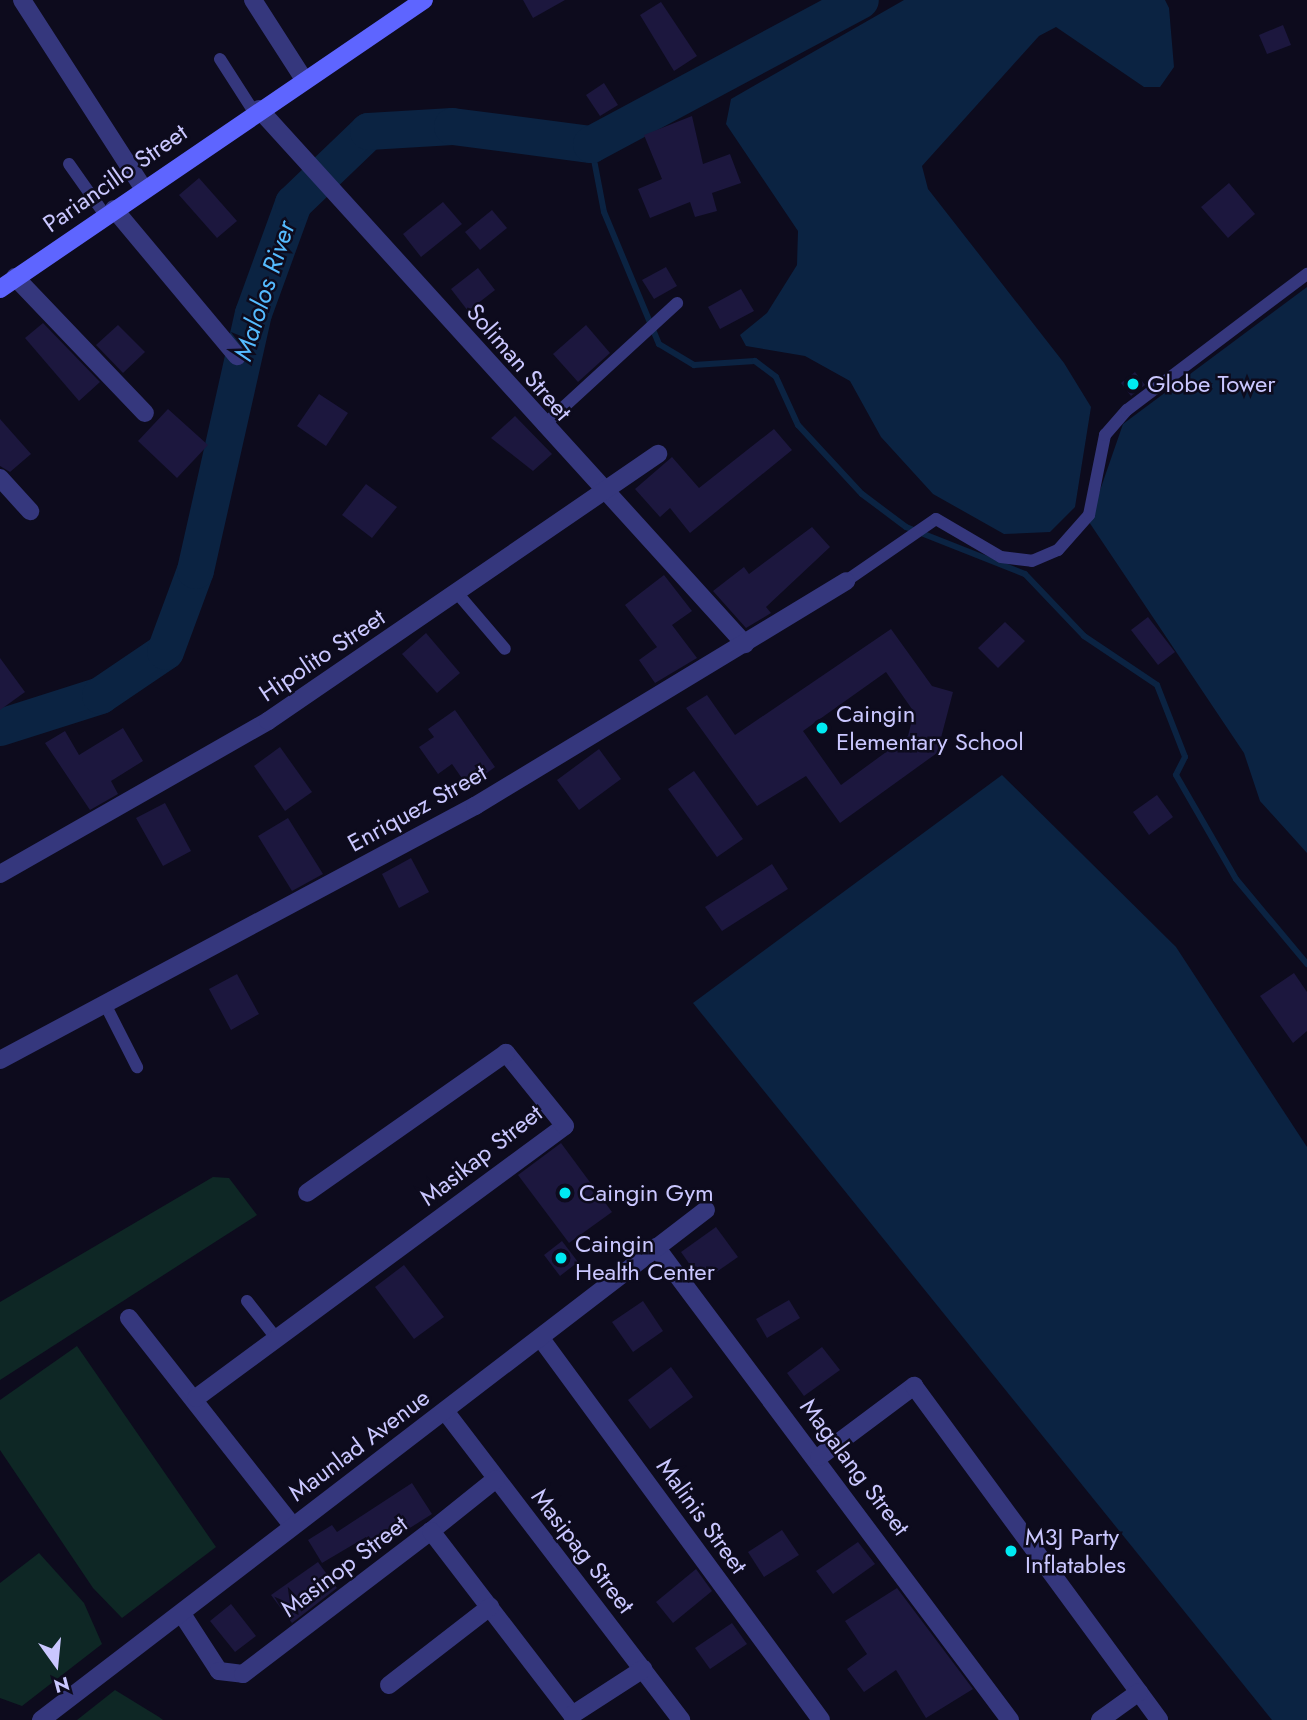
<!DOCTYPE html>
<style>
body{margin:0}
#map{position:relative;width:1307px;height:1720px;overflow:hidden;background:#0d0b1d;font-family:Jost,sans-serif}
div>[style]{position:absolute}
[style*='--x']{left:calc(var(--x)*1px);top:calc(var(--y)*1px);width:calc(var(--w)*1px);rotate:calc(var(--a)*1deg)}
.green>*{inset:0;background:#0e2725}
.water>*{inset:0;background:#0b2342}
.stream>*{height:6px;margin:-3px;padding:0 3px;transform-origin:3px;border-radius:3px;background:#0b2342}
.river>*{height:37px;margin:-18.5px;padding:0 18.5px;transform-origin:18.5px;border-radius:18.5px;background:#0b2342}
.building>*{inset:0;background:#1c173e}
.lane>*{height:12px;margin:-6px;padding:0 6px;transform-origin:6px;border-radius:6px;background:#35377d}
.street>*{height:18px;margin:-9px;padding:0 9px;transform-origin:9px;border-radius:9px;background:#35377d}
.secondary>*{height:18px;margin:-9px;padding:0 9px;transform-origin:9px;border-radius:9px;background:#5e65ff}
.dots>*{width:19px;height:19px;translate:-50% -50%;box-sizing:border-box;border:4px solid #0d0b1d;border-radius:50%}
span{translate:-50% -50%;white-space:nowrap;text-align:center;line-height:1.15;-webkit-text-stroke:5px #0d0b1d;paint-order:stroke}
.street-label{font-size:24px;color:#cac7ff}
.poi-label{font-size:24px;color:#cac7ff}
.left{translate:0 -50%;text-align:left}
.water-label{font-size:26px;color:#5bf;font-style:italic}
.north{position:absolute;left:21px;top:1629px;width:70px;height:70px;-webkit-text-stroke:5px #0d0b1d;paint-order:stroke;rotate:165deg;font-size:19px;font-weight:700;line-height:28px;text-align:center;color:#cac7ff}
.north::after{content:'';display:block;margin:auto;width:24px;height:32px;background:#cac7ff;clip-path:polygon(50% 0,100% 100%,50% 72%,0 100%)}
</style>
<div id="map">
<div class="green">
<div style="clip-path:polygon(213px 1177px,229px 1178px,257px 1215px,0 1380px,0 1302px)"></div>
<div style="clip-path:polygon(77px 1346px,216px 1547px,122px 1618px,93px 1588px,0 1450px,0 1400px)"></div>
<div style="clip-path:polygon(39px 1553px,84px 1603px,102px 1644px,22px 1706px,0 1698px,0 1583px)"></div>
<div style="clip-path:polygon(115px 1690px,159px 1717px,163px 1720px,77px 1720px)"></div>
</div>
<div class="water">
<div style="clip-path:polygon(904px 0,1165px 0,1169px 8px,1174px 67px,1160px 87px,1144px 87px,1056px 27px,1039px 36px,922px 166px,928px 189px,1064px 363px,1091px 407px,1075px 507px,1050px 532px,1004px 534px,933px 494px,881px 437px,850px 381px,805px 356px,746px 346px,740px 335px,767px 313px,797px 265px,798px 231px,726px 124px,731px 99px)"></div>
<div style="clip-path:polygon(1307px 287px,1307px 853px,1260px 801px,1244px 753px,1089px 522px,1123px 424px)"></div>
<div style="clip-path:polygon(1002px 775px,1176px 947px,1307px 1147px,1307px 1720px,1272px 1720px,693px 1003px)"></div>
</div>
<div class="stream">
<div style="--x:591;--y:144;--w:69;--a:79.2"></div>
<div style="--x:604;--y:212;--w:143;--a:67.4"></div>
<div style="--x:659;--y:344;--w:41;--a:31"></div>
<div style="--x:694;--y:365;--w:61;--a:-3.8"></div>
<div style="--x:755;--y:361;--w:26;--a:37"></div>
<div style="--x:776;--y:377;--w:53;--a:65.4"></div>
<div style="--x:798;--y:425;--w:94;--a:47.2"></div>
<div style="--x:862;--y:494;--w:55;--a:36.9"></div>
<div style="--x:906;--y:527;--w:128;--a:21.6"></div>
<div style="--x:1025;--y:574;--w:86;--a:46.4"></div>
<div style="--x:1084;--y:636;--w:88;--a:33.9"></div>
<div style="--x:1157;--y:685;--w:77;--a:68.7"></div>
<div style="--x:1185;--y:757;--w:20;--a:117"></div>
<div style="--x:1176;--y:775;--w:120;--a:60"></div>
<div style="--x:1236;--y:879;--w:111;--a:50.1"></div>
</div>
<div class="river">
<div style="--x:0;--y:727;--w:105;--a:-17.7"></div>
<div style="--x:100;--y:695;--w:78;--a:-34.1"></div>
<div style="--x:165;--y:651;--w:86;--a:-69.7"></div>
<div style="--x:195;--y:570;--w:263;--a:-77.3"></div>
<div style="--x:253;--y:313;--w:117;--a:-70"></div>
<div style="--x:293;--y:203;--w:104;--a:-43.8"></div>
<div style="--x:368;--y:131;--w:84;--a:-3.4"></div>
<div style="--x:452;--y:126;--w:140;--a:7.4"></div>
<div style="--x:591;--y:144;--w:305;--a:-28.2"></div>
</div>
<div class="building">
<div style="clip-path:polygon(523px 0,565px 0,533px 18px)"></div>
<div style="clip-path:polygon(661px 2px,697px 56px,674px 71px,640px 15px)"></div>
<div style="clip-path:polygon(1283px 25px,1291px 45px,1267px 54px,1259px 35px)"></div>
<div style="clip-path:polygon(604px 83px,618px 105px,600px 116px,586px 95px)"></div>
<div style="clip-path:polygon(692px 116px,703px 164px,730px 154px,741px 183px,712px 193px,717px 211px,695px 217px,690px 202px,650px 218px,638px 189px,662px 179px,644px 135px)"></div>
<div style="clip-path:polygon(199px 178px,237px 221px,217px 238px,179px 195px)"></div>
<div style="clip-path:polygon(1229px 183px,1255px 214px,1228px 238px,1201px 207px)"></div>
<div style="clip-path:polygon(443px 202px,462px 224px,421px 257px,403px 234px)"></div>
<div style="clip-path:polygon(492px 210px,507px 228px,480px 250px,465px 232px)"></div>
<div style="clip-path:polygon(666px 267px,677px 286px,654px 299px,642px 280px)"></div>
<div style="clip-path:polygon(478px 268px,495px 290px,468px 311px,451px 289px)"></div>
<div style="clip-path:polygon(741px 289px,754px 311px,720px 329px,708px 307px)"></div>
<div style="clip-path:polygon(43px 323px,100px 382px,79px 401px,25px 338px)"></div>
<div style="clip-path:polygon(118px 325px,145px 352px,123px 373px,96px 345px)"></div>
<div style="clip-path:polygon(586px 325px,610px 353px,578px 382px,553px 354px)"></div>
<div style="clip-path:polygon(1135px 372px,1145px 385px,1131px 396px,1121px 383px)"></div>
<div style="clip-path:polygon(319px 394px,348px 413px,326px 446px,297px 426px)"></div>
<div style="clip-path:polygon(168px 409px,208px 445px,177px 478px,138px 441px)"></div>
<div style="clip-path:polygon(515px 416px,552px 454px,533px 471px,491px 438px)"></div>
<div style="clip-path:polygon(0 419px,31px 454px,10px 472px,0 466px)"></div>
<div style="clip-path:polygon(774px 429px,792px 450px,690px 533px,670px 508px,660px 517px,635px 489px,672px 457px,699px 488px)"></div>
<div style="clip-path:polygon(366px 484px,397px 507px,372px 538px,342px 515px)"></div>
<div style="clip-path:polygon(812px 527px,830px 547px,766px 607px,771px 613px,746px 628px,713px 591px,744px 567px,749px 574px)"></div>
<div style="clip-path:polygon(664px 575px,692px 611px,672px 625px,697px 658px,655px 683px,639px 660px,657px 647px,625px 605px)"></div>
<div style="clip-path:polygon(1148px 617px,1175px 652px,1158px 665px,1131px 630px)"></div>
<div style="clip-path:polygon(1005px 622px,1025px 641px,998px 668px,978px 648px)"></div>
<div style="clip-path:polygon(evenodd,891px 629px,932px 686px,953px 692px,937px 753px,840px 823px,806px 776px,757px 806px,686px 708px,707px 695px,735px 735px,891px 629px,886px 672px,914px 712px,908px 736px,841px 785px,803px 731px,886px 672px)"></div>
<div style="clip-path:polygon(426px 633px,460px 673px,437px 693px,402px 654px)"></div>
<div style="clip-path:polygon(0 658px,25px 692px,0 710px)"></div>
<div style="clip-path:polygon(455px 710px,495px 767px,468px 787px,452px 764px,438px 774px,419px 747px,434px 737px,428px 729px)"></div>
<div style="clip-path:polygon(123px 728px,143px 761px,111px 781px,118px 794px,90px 810px,45px 743px,65px 731px,79px 755px)"></div>
<div style="clip-path:polygon(280px 747px,312px 792px,285px 811px,254px 766px)"></div>
<div style="clip-path:polygon(599px 749px,621px 779px,579px 810px,557px 780px)"></div>
<div style="clip-path:polygon(694px 771px,743px 839px,717px 857px,668px 789px)"></div>
<div style="clip-path:polygon(1157px 795px,1173px 817px,1149px 835px,1133px 812px)"></div>
<div style="clip-path:polygon(165px 803px,191px 851px,163px 866px,136px 818px)"></div>
<div style="clip-path:polygon(288px 818px,323px 874px,292px 891px,258px 836px)"></div>
<div style="clip-path:polygon(411px 858px,429px 892px,399px 908px,382px 874px)"></div>
<div style="clip-path:polygon(772px 864px,788px 889px,722px 931px,705px 907px)"></div>
<div style="clip-path:polygon(1294px 973px,1307px 992px,1307px 1031px,1293px 1043px,1260px 996px)"></div>
<div style="clip-path:polygon(237px 974px,259px 1014px,231px 1030px,209px 989px)"></div>
<div style="clip-path:polygon(561px 1143px,612px 1212px,569px 1243px,518px 1175px)"></div>
<div style="clip-path:polygon(716px 1227px,738px 1257px,702px 1282px,681px 1252px)"></div>
<div style="clip-path:polygon(562px 1241px,578px 1262px,560px 1276px,544px 1255px)"></div>
<div style="clip-path:polygon(404px 1265px,444px 1317px,414px 1339px,375px 1287px)"></div>
<div style="clip-path:polygon(789px 1300px,800px 1318px,767px 1338px,756px 1319px)"></div>
<div style="clip-path:polygon(643px 1301px,663px 1331px,633px 1352px,612px 1322px)"></div>
<div style="clip-path:polygon(822px 1347px,840px 1370px,804px 1396px,787px 1373px)"></div>
<div style="clip-path:polygon(671px 1367px,693px 1397px,650px 1429px,628px 1400px)"></div>
<div style="clip-path:polygon(412px 1483px,432px 1514px,375px 1550px,366px 1537px,322px 1563px,308px 1540px,332px 1525px,337px 1532px)"></div>
<div style="clip-path:polygon(782px 1530px,799px 1555px,764px 1577px,748px 1552px)"></div>
<div style="clip-path:polygon(858px 1542px,875px 1564px,833px 1594px,816px 1571px)"></div>
<div style="clip-path:polygon(318px 1562px,337px 1588px,292px 1623px,271px 1595px)"></div>
<div style="clip-path:polygon(696px 1569px,712px 1591px,673px 1623px,656px 1602px)"></div>
<div style="clip-path:polygon(897px 1588px,973px 1689px,926px 1718px,896px 1670px,864px 1692px,847px 1669px,867px 1654px,845px 1621px)"></div>
<div style="clip-path:polygon(231px 1604px,256px 1636px,235px 1652px,210px 1621px)"></div>
<div style="clip-path:polygon(732px 1623px,747px 1644px,710px 1669px,695px 1648px)"></div>
</div>
<div class="lane">
<div style="--x:220;--y:59;--w:63;--a:57.3"></div>
<div style="--x:69;--y:164;--w:62;--a:54.8"></div>
<div style="--x:543;--y:426;--w:182;--a:-42.5"></div>
<div style="--x:846;--y:581;--w:109;--a:-34.6"></div>
<div style="--x:936;--y:519;--w:75;--a:30.3"></div>
<div style="--x:1001;--y:557;--w:31;--a:7"></div>
<div style="--x:1032;--y:561;--w:28;--a:-23"></div>
<div style="--x:1058;--y:550;--w:47;--a:-48.5"></div>
<div style="--x:1089;--y:515;--w:82;--a:-78.7"></div>
<div style="--x:1105;--y:435;--w:33;--a:-49"></div>
<div style="--x:1127;--y:410;--w:226;--a:-37.1"></div>
<div style="--x:458;--y:594;--w:72;--a:49.5"></div>
<div style="--x:105;--y:1004;--w:71;--a:63.1"></div>
<div style="--x:247;--y:1301;--w:48;--a:51.7"></div>
</div>
<div class="street">
<div style="--x:22;--y:0;--w:224;--a:57.2"></div>
<div style="--x:253;--y:0;--w:93;--a:57.3"></div>
<div style="--x:259;--y:109;--w:723;--a:47.75"></div>
<div style="--x:114;--y:209;--w:192;--a:50.1"></div>
<div style="--x:15;--y:277;--w:188;--a:46.3"></div>
<div style="--x:0;--y:478;--w:45;--a:47.7"></div>
<div style="--x:0;--y:874;--w:309;--a:-29.7"></div>
<div style="--x:268;--y:721;--w:473;--a:-34.4"></div>
<div style="--x:0;--y:1060;--w:539;--a:-28.14"></div>
<div style="--x:475;--y:806;--w:434;--a:-31.2"></div>
<div style="--x:656;--y:1247;--w:591;--a:53.19"></div>
<div style="--x:129;--y:1318;--w:263;--a:51.8"></div>
<div style="--x:542;--y:1340;--w:471;--a:53.7"></div>
<div style="--x:196;--y:1398;--w:458;--a:-36.4"></div>
<div style="--x:565;--y:1126;--w:94;--a:-128.9"></div>
<div style="--x:506;--y:1053;--w:243;--a:144.9"></div>
<div style="--x:445;--y:1411;--w:389;--a:52.6"></div>
<div style="--x:819;--y:1457;--w:119;--a:-36.8"></div>
<div style="--x:914;--y:1386;--w:414;--a:53.7"></div>
<div style="--x:431;--y:1531;--w:83;--a:-38.7"></div>
<div style="--x:182;--y:1614;--w:68;--a:57"></div>
<div style="--x:219;--y:1671;--w:24;--a:7"></div>
<div style="--x:243;--y:1674;--w:236;--a:-37.3"></div>
<div style="--x:431;--y:1531;--w:232;--a:52.5"></div>
<div style="--x:572;--y:1715;--w:85;--a:-32.9"></div>
<div style="--x:389;--y:1685;--w:128;--a:-37.7"></div>
<div style="--x:41;--y:1720;--w:838;--a:-37.49"></div>
<div style="--x:1100;--y:1720;--w:48;--a:-35.7"></div>
</div>
<div class="secondary">
<div style="--x:0;--y:289;--w:513;--a:-34.28"></div>
</div>
<div class="dots">
<div style="left:1133px;top:384px;background:#00eaf2"></div>
<div style="left:822px;top:728px;background:#00eaf2"></div>
<div style="left:565px;top:1193px;background:#00eaf2"></div>
<div style="left:561px;top:1258px;background:#00eaf2"></div>
<div style="left:1011px;top:1551px;background:#00eaf2"></div>
</div>
<div class="street-label">
<span style="left:115px;top:178px;rotate:-35deg">Pariancillo Street</span>
<span style="left:519px;top:362px;rotate:49deg">Soliman Street</span>
<span style="left:322px;top:655px;rotate:-34deg">Hipolito Street</span>
<span style="left:417px;top:808px;rotate:-29deg">Enriquez Street</span>
<span style="left:481px;top:1155px;rotate:-38deg">Masikap Street</span>
<span style="left:359px;top:1445px;rotate:-37deg">Maunlad Avenue</span>
<span style="left:855px;top:1467px;rotate:53deg">Magalang Street</span>
<span style="left:702px;top:1516px;rotate:54deg">Malinis Street</span>
<span style="left:583px;top:1551px;rotate:52deg">Masipag Street</span>
<span style="left:344px;top:1566px;rotate:-37deg">Masinop Street</span>
</div>
<div class="poi-label">
<span class="left" style="left:1147px;top:384px">Globe Tower</span>
<span class="left" style="left:836px;top:728px">Caingin<br>Elementary School</span>
<span class="left" style="left:579px;top:1193px">Caingin Gym</span>
<span class="left" style="left:575px;top:1258px">Caingin<br>Health Center</span>
<span class="left" style="left:1025px;top:1551px">M3J Party<br>Inflatables</span>
</div>
<div class="water-label">
<span style="left:265px;top:291px;rotate:-72deg">Malolos River</span>
</div>
<div class="north">N</div>
</div>
